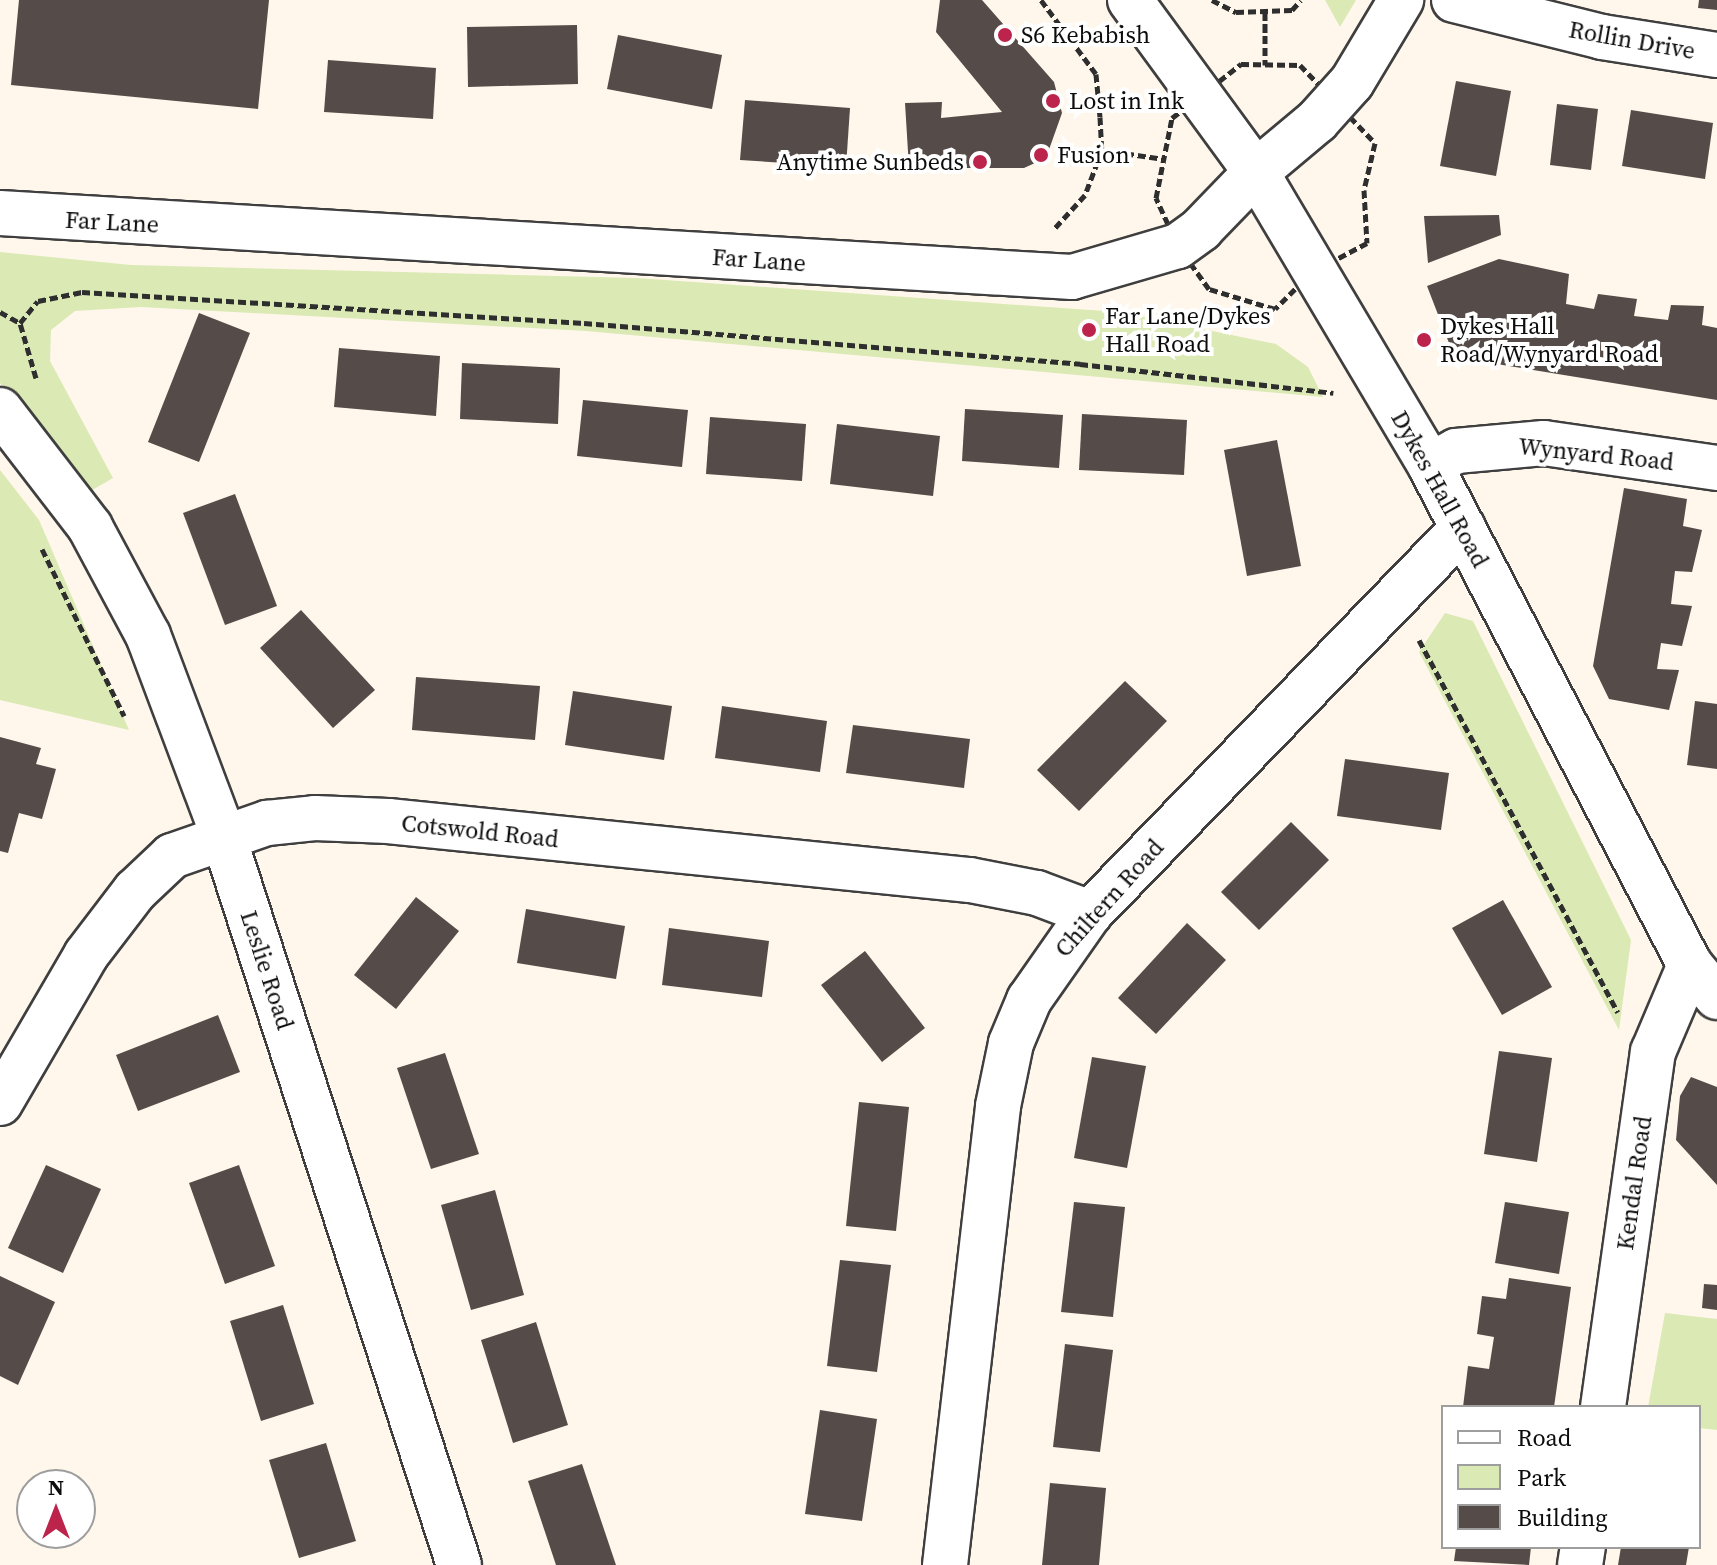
<!DOCTYPE html>
<style>
body{margin:0}
#map{position:relative;width:1717px;height:1565px;overflow:hidden;background:#fff7eb;font-family:"Source Serif 4",serif}
div>[style]{position:absolute}
[style*='--x']{left:calc(var(--x)*1px);top:calc(var(--y)*1px);width:calc(var(--w)*1px);rotate:calc(var(--a)*1deg)}
.green>*{inset:0;background:#dbe9b5}
.building>*{inset:0;background:#554b48}
.path>*{height:5px;margin-top:-2.5px;transform-origin:0;background:repeating-linear-gradient(90deg,#2e2e2e 0 8px,transparent 0 12px)}
.roads{filter:drop-shadow(2px 0 #3f3f3f) drop-shadow(-2px 0 #3f3f3f) drop-shadow(0 2px #3f3f3f) drop-shadow(0 -2px #3f3f3f)}
.minor>*{height:44px;margin:-22px;padding:0 22px;transform-origin:22px;border-radius:22px;background:#fff}
.tertiary>*{height:44px;margin:-22px;padding:0 22px;transform-origin:22px;border-radius:22px;background:#fff}
.dots>*{width:22px;height:22px;translate:-50% -50%;box-sizing:border-box;border:4px solid #fff;border-radius:50%}
span{translate:-50% -50%;white-space:nowrap;text-align:center;line-height:1.15;-webkit-text-stroke:8px #fff;paint-order:stroke}
.poi-label{font-size:24px;color:#0c0c0c}
.left{translate:0 -50%;text-align:left}
.right{translate:-100% -50%;text-align:right}
.street-label{font-size:24px;color:#0c0c0c}
.legend{position:absolute;left:1441px;top:1405px;width:260px;height:144px;box-sizing:border-box;background:#fff;border:2px solid #9e9e9e;margin:0;padding:10px 14px;list-style:none;font-size:24px;color:#0c0c0c}
.legend li{display:flex;align-items:center;gap:16px;height:40px}
.legend b{width:40px;border:2px solid #9e9e9e}
.north{position:absolute;left:16px;top:1469px;width:80px;height:80px;box-sizing:border-box;background:#fff;border:2px solid #9e9e9e;border-radius:50%;rotate:0deg;font-size:22px;font-weight:700;line-height:32px;text-align:center;color:#0c0c0c}
.north::after{content:'';display:block;margin:auto;width:28px;height:36px;background:#bc244b;clip-path:polygon(50% 0,100% 100%,50% 72%,0 100%)}
</style>
<div id="map">
<div class="green">
<div style="clip-path:polygon(1325px 0,1356px 0,1340px 27px)"></div>
<div style="clip-path:polygon(0 252px,131px 265px,637px 278px,1119px 312px,1276px 344px,1308px 367px,1323px 397px,586px 331px,141px 307px,75px 311px,51px 330px,50px 361px,113px 478px,87px 493px,0 383px)"></div>
<div style="clip-path:polygon(0 470px,39px 520px,129px 730px,0 700px)"></div>
<div style="clip-path:polygon(1445px 613px,1473px 621px,1631px 940px,1619px 1030px,1419px 652px)"></div>
<div style="clip-path:polygon(1665px 1313px,1717px 1319px,1717px 1430px,1699px 1428px,1699px 1407px,1648px 1407px)"></div>
</div>
<div class="building">
<div style="clip-path:polygon(19px 0,269px 0,258px 109px,11px 85px)"></div>
<div style="clip-path:polygon(940px 0,982px 0,1054px 82px,1062px 113px,1046px 158px,1024px 168px,909px 168px,905px 103px,942px 102px,941px 118px,1002px 112px,936px 32px)"></div>
<div style="clip-path:polygon(1699px 0,1717px 0,1717px 10px,1698px 8px)"></div>
<div style="clip-path:polygon(577px 25px,578px 84px,468px 87px,467px 27px)"></div>
<div style="clip-path:polygon(618px 35px,722px 55px,712px 109px,607px 89px)"></div>
<div style="clip-path:polygon(328px 60px,436px 68px,433px 119px,324px 112px)"></div>
<div style="clip-path:polygon(1456px 81px,1511px 91px,1496px 176px,1440px 166px)"></div>
<div style="clip-path:polygon(745px 100px,850px 108px,846px 167px,740px 160px)"></div>
<div style="clip-path:polygon(1557px 104px,1598px 109px,1591px 170px,1550px 165px)"></div>
<div style="clip-path:polygon(1631px 110px,1713px 123px,1705px 179px,1622px 166px)"></div>
<div style="clip-path:polygon(1499px 215px,1501px 235px,1428px 263px,1424px 216px)"></div>
<div style="clip-path:polygon(1499px 259px,1569px 274px,1566px 304px,1594px 309px,1598px 294px,1637px 299px,1634px 316px,1668px 320px,1671px 305px,1704px 306px,1702px 325px,1717px 328px,1717px 400px,1466px 359px,1449px 343px,1427px 286px)"></div>
<div style="clip-path:polygon(199px 313px,250px 333px,199px 462px,148px 442px)"></div>
<div style="clip-path:polygon(339px 348px,440px 356px,436px 416px,334px 407px)"></div>
<div style="clip-path:polygon(462px 363px,560px 368px,558px 424px,460px 419px)"></div>
<div style="clip-path:polygon(583px 400px,688px 410px,682px 467px,577px 456px)"></div>
<div style="clip-path:polygon(965px 409px,1063px 415px,1059px 468px,962px 461px)"></div>
<div style="clip-path:polygon(1082px 414px,1187px 420px,1184px 475px,1079px 470px)"></div>
<div style="clip-path:polygon(710px 417px,806px 424px,802px 481px,706px 474px)"></div>
<div style="clip-path:polygon(837px 424px,940px 436px,933px 496px,830px 484px)"></div>
<div style="clip-path:polygon(1277px 440px,1301px 566px,1247px 576px,1224px 450px)"></div>
<div style="clip-path:polygon(1624px 488px,1687px 499px,1683px 526px,1702px 530px,1692px 572px,1675px 571px,1671px 604px,1692px 606px,1682px 646px,1661px 643px,1657px 669px,1679px 670px,1669px 710px,1609px 699px,1593px 666px)"></div>
<div style="clip-path:polygon(235px 494px,277px 606px,225px 625px,183px 513px)"></div>
<div style="clip-path:polygon(301px 610px,375px 690px,333px 728px,260px 648px)"></div>
<div style="clip-path:polygon(416px 677px,540px 686px,535px 740px,412px 730px)"></div>
<div style="clip-path:polygon(1125px 681px,1167px 721px,1079px 811px,1037px 770px)"></div>
<div style="clip-path:polygon(573px 691px,672px 706px,664px 760px,565px 745px)"></div>
<div style="clip-path:polygon(1695px 701px,1717px 704px,1717px 769px,1687px 765px)"></div>
<div style="clip-path:polygon(722px 706px,827px 721px,820px 772px,715px 758px)"></div>
<div style="clip-path:polygon(853px 725px,970px 739px,964px 788px,846px 773px)"></div>
<div style="clip-path:polygon(0 737px,41px 748px,36px 764px,56px 769px,42px 819px,19px 813px,8px 853px,0 851px)"></div>
<div style="clip-path:polygon(1345px 759px,1449px 773px,1441px 830px,1337px 816px)"></div>
<div style="clip-path:polygon(1291px 822px,1329px 860px,1259px 930px,1221px 892px)"></div>
<div style="clip-path:polygon(416px 897px,459px 931px,396px 1009px,354px 975px)"></div>
<div style="clip-path:polygon(1503px 900px,1552px 987px,1502px 1015px,1452px 928px)"></div>
<div style="clip-path:polygon(526px 909px,625px 926px,616px 979px,517px 963px)"></div>
<div style="clip-path:polygon(1187px 923px,1226px 960px,1156px 1034px,1118px 998px)"></div>
<div style="clip-path:polygon(669px 928px,769px 941px,762px 997px,662px 985px)"></div>
<div style="clip-path:polygon(865px 951px,925px 1028px,882px 1062px,821px 985px)"></div>
<div style="clip-path:polygon(218px 1015px,240px 1072px,138px 1111px,116px 1055px)"></div>
<div style="clip-path:polygon(1499px 1051px,1552px 1058px,1537px 1162px,1484px 1154px)"></div>
<div style="clip-path:polygon(445px 1053px,479px 1154px,431px 1169px,397px 1068px)"></div>
<div style="clip-path:polygon(1092px 1057px,1146px 1066px,1127px 1168px,1074px 1158px)"></div>
<div style="clip-path:polygon(1691px 1077px,1717px 1087px,1717px 1185px,1676px 1140px,1680px 1096px)"></div>
<div style="clip-path:polygon(859px 1102px,909px 1107px,896px 1231px,846px 1226px)"></div>
<div style="clip-path:polygon(46px 1165px,101px 1189px,63px 1273px,8px 1248px)"></div>
<div style="clip-path:polygon(239px 1165px,275px 1266px,225px 1284px,189px 1183px)"></div>
<div style="clip-path:polygon(495px 1190px,524px 1295px,471px 1310px,441px 1205px)"></div>
<div style="clip-path:polygon(1074px 1202px,1125px 1207px,1113px 1317px,1061px 1312px)"></div>
<div style="clip-path:polygon(1505px 1202px,1569px 1212px,1559px 1274px,1495px 1263px)"></div>
<div style="clip-path:polygon(840px 1260px,891px 1265px,877px 1372px,827px 1366px)"></div>
<div style="clip-path:polygon(0 1276px,55px 1302px,18px 1385px,0 1376px)"></div>
<div style="clip-path:polygon(1509px 1278px,1571px 1287px,1554px 1407px,1463px 1407px,1468px 1366px,1489px 1369px,1494px 1337px,1477px 1334px,1482px 1296px,1506px 1299px)"></div>
<div style="clip-path:polygon(1704px 1284px,1717px 1285px,1717px 1310px,1702px 1308px)"></div>
<div style="clip-path:polygon(283px 1305px,314px 1404px,261px 1421px,230px 1321px)"></div>
<div style="clip-path:polygon(536px 1322px,568px 1425px,513px 1443px,481px 1340px)"></div>
<div style="clip-path:polygon(1065px 1344px,1113px 1350px,1100px 1452px,1053px 1447px)"></div>
<div style="clip-path:polygon(820px 1410px,877px 1419px,862px 1521px,805px 1514px)"></div>
<div style="clip-path:polygon(326px 1443px,356px 1541px,299px 1558px,269px 1460px)"></div>
<div style="clip-path:polygon(582px 1464px,616px 1565px,556px 1565px,528px 1481px)"></div>
<div style="clip-path:polygon(1050px 1483px,1106px 1488px,1099px 1565px,1042px 1565px)"></div>
<div style="clip-path:polygon(1456px 1547px,1531px 1547px,1529px 1565px,1454px 1561px)"></div>
<div style="clip-path:polygon(1621px 1547px,1689px 1547px,1686px 1565px,1618px 1565px)"></div>
</div>
<div class="path">
<div style="--x:1041;--y:0;--w:92;--a:53.4"></div>
<div style="--x:1096;--y:74;--w:43;--a:84.7"></div>
<div style="--x:1100;--y:117;--w:33;--a:87"></div>
<div style="--x:1102;--y:150;--w:48;--a:110.7"></div>
<div style="--x:1085;--y:195;--w:46;--a:132.4"></div>
<div style="--x:1212;--y:0;--w:27;--a:27"></div>
<div style="--x:1236;--y:12;--w:56;--a:-2"></div>
<div style="--x:1292;--y:10;--w:13;--a:-48"></div>
<div style="--x:1265;--y:12;--w:53;--a:90"></div>
<div style="--x:1241;--y:64;--w:59;--a:1"></div>
<div style="--x:1300;--y:65;--w:108;--a:46.1"></div>
<div style="--x:1375;--y:143;--w:48;--a:103.2"></div>
<div style="--x:1364;--y:190;--w:53;--a:86.8"></div>
<div style="--x:1367;--y:243;--w:62;--a:152.2"></div>
<div style="--x:1312;--y:272;--w:52;--a:135"></div>
<div style="--x:1275;--y:309;--w:69;--a:-163.1"></div>
<div style="--x:1209;--y:289;--w:53;--a:-125.8"></div>
<div style="--x:1178;--y:246;--w:53;--a:-114.6"></div>
<div style="--x:1156;--y:198;--w:82;--a:-78.7"></div>
<div style="--x:1172;--y:118;--w:88;--a:-38"></div>
<div style="--x:1102;--y:150;--w:63;--a:8.3"></div>
<div style="--x:0;--y:312;--w:23;--a:29"></div>
<div style="--x:36;--y:378;--w:57;--a:-106.2"></div>
<div style="--x:20;--y:323;--w:28;--a:-51"></div>
<div style="--x:38;--y:301;--w:45;--a:-11.6"></div>
<div style="--x:82;--y:292;--w:503;--a:3.53"></div>
<div style="--x:584;--y:323;--w:498;--a:4.7"></div>
<div style="--x:1080;--y:364;--w:255;--a:6.5"></div>
<div style="--x:42;--y:549;--w:186;--a:63.8"></div>
<div style="--x:1419;--y:640;--w:422;--a:61.9"></div>
</div>
<div class="roads">
<div class="minor">
<div style="--x:1454;--y:0;--w:153;--a:14"></div>
<div style="--x:1602;--y:37;--w:116;--a:8.9"></div>
<div style="--x:1256;--y:172;--w:80;--a:-39.9"></div>
<div style="--x:1317;--y:121;--w:52;--a:-48.1"></div>
<div style="--x:1352;--y:82;--w:96;--a:-59.1"></div>
<div style="--x:0;--y:410;--w:148;--a:52.4"></div>
<div style="--x:90;--y:527;--w:123;--a:61.8"></div>
<div style="--x:148;--y:635;--w:214;--a:69.4"></div>
<div style="--x:223;--y:835;--w:767;--a:72.08"></div>
<div style="--x:1430;--y:465;--w:30;--a:-28"></div>
<div style="--x:1456;--y:451;--w:88;--a:-5.2"></div>
<div style="--x:1544;--y:443;--w:175;--a:8.2"></div>
<div style="--x:0;--y:1103;--w:171;--a:-59.8"></div>
<div style="--x:86;--y:955;--w:81;--a:-52.6"></div>
<div style="--x:135;--y:891;--w:51;--a:-43.4"></div>
<div style="--x:172;--y:856;--w:101;--a:-19.2"></div>
<div style="--x:267;--y:823;--w:48;--a:-5.9"></div>
<div style="--x:315;--y:818;--w:73;--a:2.4"></div>
<div style="--x:388;--y:821;--w:585;--a:5.79"></div>
<div style="--x:970;--y:880;--w:68;--a:11"></div>
<div style="--x:1037;--y:893;--w:57;--a:20.7"></div>
<div style="--x:1603;--y:1407;--w:359;--a:-82"></div>
<div style="--x:1653;--y:1052;--w:95;--a:-67"></div>
<div style="--x:945;--y:1565;--w:462;--a:-83.4"></div>
<div style="--x:998;--y:1106;--w:64;--a:-78.3"></div>
<div style="--x:1011;--y:1043;--w:47;--a:-67.3"></div>
<div style="--x:1029;--y:1000;--w:106;--a:-55"></div>
<div style="--x:1090;--y:913;--w:536;--a:-45.91"></div>
<div style="--x:1580;--y:1565;--w:18;--a:-81"></div>
</div>
<div class="tertiary">
<div style="--x:1130;--y:0;--w:213;--a:53.8"></div>
<div style="--x:1256;--y:172;--w:341;--a:59.3"></div>
<div style="--x:1430;--y:465;--w:564;--a:62.53"></div>
<div style="--x:1690;--y:965;--w:42;--a:49.8"></div>
<div style="--x:0;--y:213;--w:1074;--a:3.42"></div>
<div style="--x:1072;--y:277;--w:110;--a:-16.3"></div>
<div style="--x:1178;--y:246;--w:29;--a:-36"></div>
<div style="--x:1201;--y:229;--w:79;--a:-46"></div>
</div>
</div>
<div class="dots">
<div style="left:1005px;top:35px;background:#bc244b"></div>
<div style="left:1053px;top:101px;background:#bc244b"></div>
<div style="left:1041px;top:155px;background:#bc244b"></div>
<div style="left:980px;top:162px;background:#bc244b"></div>
<div style="left:1089px;top:330px;background:#bc244b"></div>
<div style="left:1424px;top:340px;background:#bc244b"></div>
</div>
<div class="poi-label">
<span class="left" style="left:1021px;top:35px">S6 Kebabish</span>
<span class="left" style="left:1069px;top:101px">Lost in Ink</span>
<span class="left" style="left:1057px;top:155px">Fusion</span>
<span class="right" style="left:964px;top:162px">Anytime Sunbeds</span>
<span class="left" style="left:1105px;top:330px">Far Lane/Dykes<br>Hall Road</span>
<span class="left" style="left:1440px;top:340px">Dykes Hall<br>Road/Wynyard Road</span>
</div>
<div class="street-label">
<span style="left:1632px;top:40px;rotate:10deg">Rollin Drive</span>
<span style="left:112px;top:222px;rotate:3deg">Far Lane</span>
<span style="left:759px;top:260px;rotate:4deg">Far Lane</span>
<span style="left:1596px;top:454px;rotate:6deg">Wynyard Road</span>
<span style="left:1440px;top:489px;rotate:61deg">Dykes Hall Road</span>
<span style="left:480px;top:831px;rotate:6deg">Cotswold Road</span>
<span style="left:1109px;top:898px;rotate:-48deg">Chiltern Road</span>
<span style="left:267px;top:970px;rotate:72deg">Leslie Road</span>
<span style="left:1634px;top:1183px;rotate:-82deg">Kendal Road</span>
</div>
<ul class="legend">
<li><b style="height:10px;background:#fff"></b>Road</li>
<li><b style="height:22px;background:#dbe9b5"></b>Park</li>
<li><b style="height:22px;background:#554b48"></b>Building</li>
</ul>
<div class="north">N</div>
</div>
